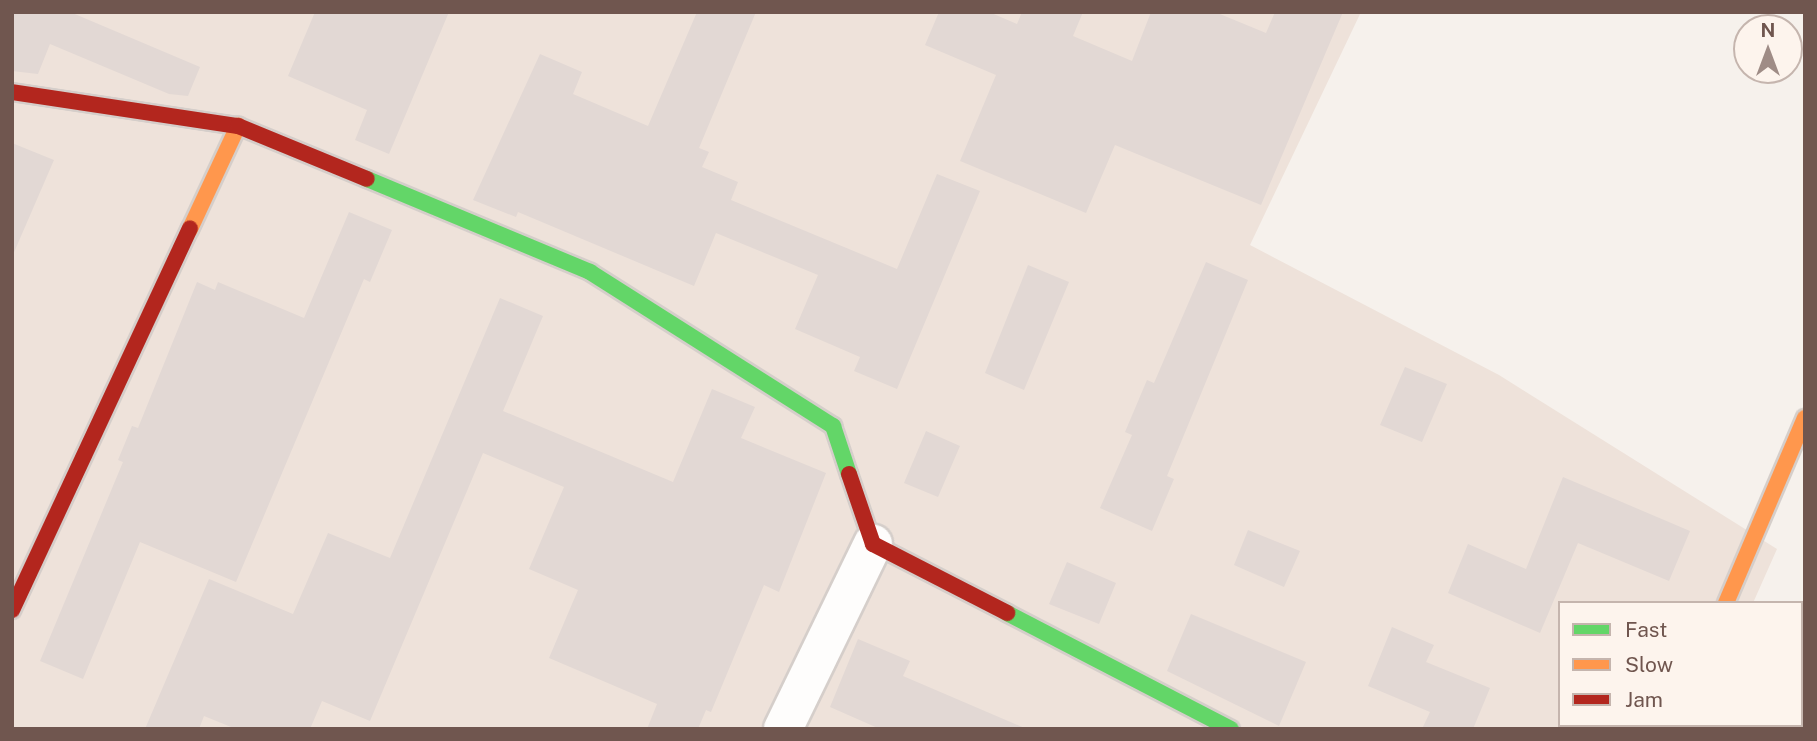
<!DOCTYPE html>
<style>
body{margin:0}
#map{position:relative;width:1817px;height:741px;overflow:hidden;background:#f6f1ec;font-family:"Public Sans",sans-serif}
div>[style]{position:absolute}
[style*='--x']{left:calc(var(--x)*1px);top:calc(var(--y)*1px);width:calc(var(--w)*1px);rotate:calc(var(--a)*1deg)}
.residential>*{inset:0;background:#eee2da}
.building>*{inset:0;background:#e2d8d4}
.roads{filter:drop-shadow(2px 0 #d5ceca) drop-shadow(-2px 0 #d5ceca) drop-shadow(0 2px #d5ceca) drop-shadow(0 -2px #d5ceca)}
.street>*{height:38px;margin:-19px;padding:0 19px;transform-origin:19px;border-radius:19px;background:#fefdfc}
.fast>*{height:16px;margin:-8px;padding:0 8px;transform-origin:8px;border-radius:8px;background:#63d668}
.slow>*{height:16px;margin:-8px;padding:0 8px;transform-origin:8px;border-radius:8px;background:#ff974d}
.jam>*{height:16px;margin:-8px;padding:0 8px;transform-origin:8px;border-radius:8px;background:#b3261e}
span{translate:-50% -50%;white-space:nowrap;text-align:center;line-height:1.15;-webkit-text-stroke:5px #fdf4ed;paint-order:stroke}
.frame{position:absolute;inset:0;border:14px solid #70564f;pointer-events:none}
.legend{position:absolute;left:1558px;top:601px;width:245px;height:126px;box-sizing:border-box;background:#fdf4ed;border:2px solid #c5b5ae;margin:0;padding:9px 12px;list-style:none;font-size:21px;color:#70564f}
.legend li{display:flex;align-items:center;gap:14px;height:35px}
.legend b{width:35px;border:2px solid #c5b5ae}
.north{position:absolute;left:1733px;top:14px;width:70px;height:70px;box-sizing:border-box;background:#fdf4ed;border:2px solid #c5b5ae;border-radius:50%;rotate:0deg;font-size:19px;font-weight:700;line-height:28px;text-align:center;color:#70564f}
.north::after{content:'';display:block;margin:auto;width:24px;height:32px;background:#9f8c86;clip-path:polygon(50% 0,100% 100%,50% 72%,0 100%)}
</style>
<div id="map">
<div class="residential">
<div style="clip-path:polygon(12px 12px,1361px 12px,1250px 245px,1499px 375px,1777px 549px,1753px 603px,1560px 603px,1560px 725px,1699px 725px,1698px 729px,12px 729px)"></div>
</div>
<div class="building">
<div style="clip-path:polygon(12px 12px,70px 12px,200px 67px,188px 96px,169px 94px,50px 44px,38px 74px,12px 71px)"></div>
<div style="clip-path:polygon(315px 12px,449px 12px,389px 154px,355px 140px,367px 110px,288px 76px)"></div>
<div style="clip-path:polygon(697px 12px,756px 12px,699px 148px,709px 152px,702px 167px,738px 182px,731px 200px,897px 269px,937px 174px,980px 191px,897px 389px,854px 371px,860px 357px,795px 329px,818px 275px,716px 233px,694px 286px,518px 212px,516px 217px,473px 200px,540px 54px,582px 72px,573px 94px,648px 126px)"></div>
<div style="clip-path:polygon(939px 12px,989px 12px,1017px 24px,1022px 12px,1083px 12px,1073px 36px,1132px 61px,1151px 12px,1215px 12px,1266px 33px,1275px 12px,1343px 12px,1261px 205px,1115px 145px,1086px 213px,960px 161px,996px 75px,925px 45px)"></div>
<div style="clip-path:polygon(12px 143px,54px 160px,12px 257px)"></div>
<div style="clip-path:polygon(349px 212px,392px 230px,370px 282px,364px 279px,236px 582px,140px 542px,83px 679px,40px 661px,123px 462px,118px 460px,132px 426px,138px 428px,197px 282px,215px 290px,218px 282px,304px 318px)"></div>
<div style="clip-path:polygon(1206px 262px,1248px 280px,1167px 476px,1174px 479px,1152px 531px,1100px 508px,1132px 435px,1125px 432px,1147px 380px,1154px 383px)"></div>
<div style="clip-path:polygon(1028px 265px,1069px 282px,1024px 390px,985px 373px)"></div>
<div style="clip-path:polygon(500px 298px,543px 316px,503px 411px,673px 482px,712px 389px,755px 407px,741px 438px,826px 473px,779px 592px,764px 585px,711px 712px,706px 710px,698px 729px,647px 729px,657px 704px,549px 658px,578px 590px,529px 569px,564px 487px,483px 453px,370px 721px,322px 701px,310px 729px,236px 729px,204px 716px,199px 729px,145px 729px,209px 579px,293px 614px,328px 533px,390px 558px)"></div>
<div style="clip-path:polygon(1405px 367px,1447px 384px,1422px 442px,1380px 425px)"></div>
<div style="clip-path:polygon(926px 431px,960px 446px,938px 497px,904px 483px)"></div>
<div style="clip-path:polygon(1563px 477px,1690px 531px,1669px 581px,1578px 543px,1540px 633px,1448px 593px,1468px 544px,1526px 569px)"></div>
<div style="clip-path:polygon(1248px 530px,1300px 551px,1284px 587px,1234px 565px)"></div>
<div style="clip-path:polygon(1067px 562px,1116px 583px,1099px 624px,1049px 604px)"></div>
<div style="clip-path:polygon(1191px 614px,1306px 662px,1279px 726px,1167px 671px)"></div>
<div style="clip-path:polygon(1392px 627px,1434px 645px,1426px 662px,1490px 688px,1473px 729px,1422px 729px,1430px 712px,1368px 686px)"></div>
<div style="clip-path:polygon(858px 639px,910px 661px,903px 676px,1027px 729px,880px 729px,830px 707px)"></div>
</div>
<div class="roads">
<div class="street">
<div style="--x:783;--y:729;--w:206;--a:-64.1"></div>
<div style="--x:1673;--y:729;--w:4;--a:-76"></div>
</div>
<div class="fast">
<div style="--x:367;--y:179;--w:242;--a:22.6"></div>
<div style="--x:590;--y:272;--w:288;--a:32.4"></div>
<div style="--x:833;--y:426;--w:51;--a:71.6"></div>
<div style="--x:1007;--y:613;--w:252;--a:27.4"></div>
</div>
<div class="slow">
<div style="--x:190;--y:229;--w:114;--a:-65"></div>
<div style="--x:1726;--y:603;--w:201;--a:-66.9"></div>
</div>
<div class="jam">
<div style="--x:12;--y:92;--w:229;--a:8.6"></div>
<div style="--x:238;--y:126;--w:139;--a:22.3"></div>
<div style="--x:849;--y:474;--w:74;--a:71.1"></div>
<div style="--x:873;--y:544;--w:151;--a:27.2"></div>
<div style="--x:12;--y:610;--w:421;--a:-65"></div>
</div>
</div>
<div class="frame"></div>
<ul class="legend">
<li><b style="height:9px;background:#63d668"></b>Fast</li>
<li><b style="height:9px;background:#ff974d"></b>Slow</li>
<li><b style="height:9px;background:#b3261e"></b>Jam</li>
</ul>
<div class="north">N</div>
</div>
